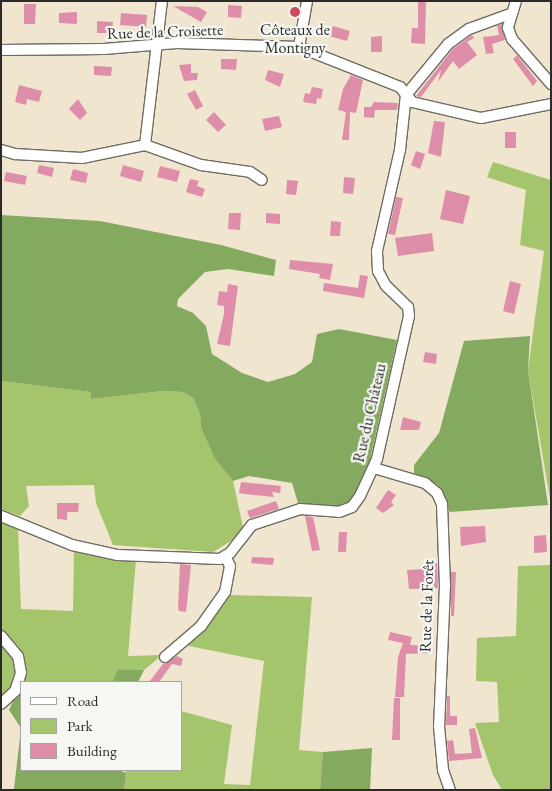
<!DOCTYPE html>
<meta charset="utf-8">
<style>
body{margin:0}
#map{position:relative;width:552px;height:791px;overflow:hidden;background:#f0e5ce;font-family:"EB Garamond",serif}
div>[style]{position:absolute}
[style*='--x']{left:calc(var(--x)*1px);top:calc(var(--y)*1px);width:calc(var(--w)*1px);rotate:calc(var(--a)*1deg)}
.green>*{inset:0;background:#a5c56d}
.forest>*{inset:0;background:#84aa60}
.building>*{inset:0;background:#df8eaa}
.roads{filter:drop-shadow(1px 0 #706c64) drop-shadow(-1px 0 #706c64) drop-shadow(0 1px #706c64) drop-shadow(0 -1px #706c64)}
.street>*{height:10px;margin:-5px;padding:0 5px;transform-origin:5px;border-radius:5px;background:#fff}
.dots>*{width:14px;height:14px;translate:-50% -50%;box-sizing:border-box;border:2px solid #f6f6f2;border-radius:50%}
span{translate:-50% -50%;white-space:nowrap;text-align:center;line-height:1.15;-webkit-text-stroke:4.5px #f6f6f2;paint-order:stroke}
.poi-label{font-size:16px;color:#2b2b2b}
.street-label{font-size:16px;color:#2b2b2b}
.frame{position:absolute;inset:0;border:2px solid #2b2b2b;pointer-events:none}
.legend{position:absolute;left:20px;top:681px;width:162px;height:90px;box-sizing:border-box;background:#f6f6f2;border:1px solid #a5a5a2;margin:0;padding:6px 9px;list-style:none;font-size:15px;color:#2b2b2b}
.legend li{display:flex;align-items:center;gap:10px;height:25px}
.legend b{width:25px;border:1px solid #a5a5a2}
</style>
<div id="map">
<div class="green">
<div style="clip-path:polygon(493px 162px,551px 180px,551px 505px,528px 370px,544px 251px,520px 245px,526px 190px,487px 177px)"></div>
<div style="clip-path:polygon(1px 381px,92px 392px,91px 399px,163px 391px,183px 392px,193px 398px,200px 414px,201px 428px,215px 459px,233px 481px,243px 527px,236px 538px,213px 552px,113px 545px,96px 503px,94px 485px,26px 486px,29px 506px,20px 516px,1px 509px)"></div>
<div style="clip-path:polygon(1px 520px,18px 527px,21px 609px,73px 611px,74px 549px,136px 559px,128px 656px,162px 655px,144px 670px,117px 670px,113px 681px,22px 682px,24px 661px,19px 647px,1px 630px)"></div>
<div style="clip-path:polygon(551px 565px,551px 790px,502px 790px,493px 775px,475px 723px,499px 722px,497px 682px,476px 681px,477px 638px,516px 636px,518px 566px)"></div>
<div style="clip-path:polygon(229px 595px,312px 597px,299px 750px,323px 752px,320px 790px,124px 790px,126px 770px,181px 770px,181px 711px,232px 725px,224px 784px,250px 785px,264px 661px,184px 645px)"></div>
<div style="clip-path:polygon(1px 640px,13px 652px,16px 668px,10px 691px,1px 698px)"></div>
</div>
<div class="forest">
<div style="clip-path:polygon(1px 215px,100px 221px,221px 245px,276px 260px,274px 276px,228px 269px,205px 272px,178px 299px,177px 306px,193px 313px,206px 326px,212px 354px,242px 373px,268px 382px,295px 374px,312px 362px,317px 334px,339px 329px,397px 340px,367px 473px,356px 497px,347px 506px,328px 507px,298px 503px,292px 483px,249px 476px,233px 481px,215px 459px,201px 428px,200px 414px,193px 398px,183px 392px,163px 391px,91px 399px,91px 392px,1px 381px)"></div>
<div style="clip-path:polygon(530px 336px,528px 370px,548px 505px,450px 512px,438px 485px,414px 473px,414px 465px,439px 433px,464px 341px)"></div>
<div style="clip-path:polygon(117px 670px,144px 670px,138px 682px,37px 682px,113px 681px)"></div>
<div style="clip-path:polygon(21px 684px,21px 770px,119px 770px,126px 773px,124px 790px,1px 790px,14px 789px,21px 728px,9px 710px)"></div>
<div style="clip-path:polygon(372px 748px,370px 790px,320px 790px,323px 752px)"></div>
</div>
<div class="building">
<div style="clip-path:polygon(418px 1px,426px 1px,425px 44px,411px 43px,412px 28px,418px 28px)"></div>
<div style="clip-path:polygon(24px 4px,36px 4px,35px 24px,24px 24px)"></div>
<div style="clip-path:polygon(228px 5px,242px 6px,241px 18px,228px 17px)"></div>
<div style="clip-path:polygon(173px 6px,198px 7px,207px 12px,201px 22px)"></div>
<div style="clip-path:polygon(77px 12px,77px 24px,59px 23px,59px 13px)"></div>
<div style="clip-path:polygon(121px 13px,147px 15px,146px 27px,120px 25px)"></div>
<div style="clip-path:polygon(97px 21px,113px 22px,112px 33px,97px 33px)"></div>
<div style="clip-path:polygon(502px 24px,505px 40px,492px 44px,494px 53px,486px 54px,483px 37px,499px 35px,497px 26px)"></div>
<div style="clip-path:polygon(333px 26px,350px 31px,347px 41px,329px 36px)"></div>
<div style="clip-path:polygon(472px 35px,474px 38px,467px 42px,477px 55px,459px 69px,453px 61px,438px 82px,441px 70px,421px 97px,416px 96px,453px 49px)"></div>
<div style="clip-path:polygon(382px 36px,382px 52px,371px 52px,371px 37px)"></div>
<div style="clip-path:polygon(517px 55px,537px 81px,533px 86px,513px 59px)"></div>
<div style="clip-path:polygon(221px 59px,237px 59px,236px 70px,221px 69px)"></div>
<div style="clip-path:polygon(191px 64px,191px 73px,198px 73px,197px 80px,184px 81px,179px 65px)"></div>
<div style="clip-path:polygon(94px 66px,112px 67px,111px 76px,94px 75px)"></div>
<div style="clip-path:polygon(268px 70px,284px 74px,280px 87px,265px 80px)"></div>
<div style="clip-path:polygon(351px 75px,363px 80px,356px 113px,350px 112px,349px 140px,342px 140px,346px 112px,338px 110px,343px 89px)"></div>
<div style="clip-path:polygon(19px 85px,42px 91px,39px 102px,27px 99px,26px 105px,15px 102px)"></div>
<div style="clip-path:polygon(312px 87px,323px 89px,321px 99px,317px 98px,316px 104px,303px 102px,305px 93px,310px 94px)"></div>
<div style="clip-path:polygon(195px 90px,203px 106px,196px 110px,187px 94px)"></div>
<div style="clip-path:polygon(78px 99px,87px 113px,80px 120px,69px 109px)"></div>
<div style="clip-path:polygon(374px 102px,398px 103px,397px 110px,375px 110px,374px 118px,364px 117px,364px 107px,371px 107px)"></div>
<div style="clip-path:polygon(214px 112px,226px 125px,218px 132px,206px 120px)"></div>
<div style="clip-path:polygon(279px 116px,282px 127px,265px 131px,262px 119px)"></div>
<div style="clip-path:polygon(434px 121px,445px 122px,441px 157px,428px 153px)"></div>
<div style="clip-path:polygon(505px 132px,516px 132px,516px 148px,505px 148px)"></div>
<div style="clip-path:polygon(416px 151px,425px 154px,420px 169px,411px 165px)"></div>
<div style="clip-path:polygon(39px 165px,54px 168px,52px 177px,37px 173px)"></div>
<div style="clip-path:polygon(123px 165px,144px 171px,141px 182px,120px 176px)"></div>
<div style="clip-path:polygon(160px 166px,180px 171px,177px 182px,157px 177px)"></div>
<div style="clip-path:polygon(73px 169px,88px 173px,86px 183px,70px 180px)"></div>
<div style="clip-path:polygon(6px 172px,27px 176px,25px 185px,4px 181px)"></div>
<div style="clip-path:polygon(344px 177px,355px 178px,353px 194px,343px 193px)"></div>
<div style="clip-path:polygon(190px 179px,199px 181px,197px 186px,205px 189px,202px 197px,186px 192px)"></div>
<div style="clip-path:polygon(287px 180px,298px 181px,296px 195px,286px 194px)"></div>
<div style="clip-path:polygon(446px 190px,470px 196px,463px 224px,440px 219px)"></div>
<div style="clip-path:polygon(396px 197px,403px 198px,395px 235px,388px 234px)"></div>
<div style="clip-path:polygon(229px 213px,241px 213px,240px 230px,228px 229px)"></div>
<div style="clip-path:polygon(266px 213px,280px 214px,280px 224px,266px 223px)"></div>
<div style="clip-path:polygon(331px 221px,341px 222px,340px 236px,330px 236px)"></div>
<div style="clip-path:polygon(432px 233px,434px 251px,398px 256px,395px 238px)"></div>
<div style="clip-path:polygon(290px 260px,333px 264px,330px 280px,319px 278px,320px 274px,289px 269px)"></div>
<div style="clip-path:polygon(360px 275px,368px 276px,364px 298px,323px 291px,324px 283px,358px 288px)"></div>
<div style="clip-path:polygon(510px 281px,521px 284px,514px 314px,503px 311px)"></div>
<div style="clip-path:polygon(228px 284px,238px 286px,230px 346px,217px 344px,224px 314px,224px 306px,217px 305px,219px 291px,227px 292px)"></div>
<div style="clip-path:polygon(425px 352px,437px 354px,436px 364px,423px 362px)"></div>
<div style="clip-path:polygon(403px 417px,421px 422px,419px 430px,400px 430px)"></div>
<div style="clip-path:polygon(241px 482px,281px 486px,280px 493px,272px 492px,274px 497px,245px 494px,239px 493px)"></div>
<div style="clip-path:polygon(388px 490px,396px 495px,391px 502px,394px 505px,383px 513px,376px 508px)"></div>
<div style="clip-path:polygon(276px 501px,279px 509px,250px 518px,247px 511px)"></div>
<div style="clip-path:polygon(57px 503px,79px 503px,78px 512px,67px 512px,67px 520px,57px 519px)"></div>
<div style="clip-path:polygon(305px 516px,313px 517px,320px 550px,312px 551px)"></div>
<div style="clip-path:polygon(485px 526px,486px 542px,461px 546px,460px 527px)"></div>
<div style="clip-path:polygon(339px 532px,347px 532px,346px 552px,338px 552px)"></div>
<div style="clip-path:polygon(546px 535px,547px 552px,534px 553px,534px 536px)"></div>
<div style="clip-path:polygon(252px 557px,274px 558px,273px 565px,251px 563px)"></div>
<div style="clip-path:polygon(437px 563px,438px 588px,409px 589px,407px 570px,424px 569px,424px 564px)"></div>
<div style="clip-path:polygon(180px 564px,191px 565px,186px 612px,179px 611px,178px 608px)"></div>
<div style="clip-path:polygon(451px 572px,456px 572px,454px 616px,451px 616px)"></div>
<div style="clip-path:polygon(390px 632px,412px 637px,410px 645px,430px 646px,430px 653px,406px 654px,404px 697px,395px 697px,398px 657px,403px 643px,388px 640px)"></div>
<div style="clip-path:polygon(177px 656px,183px 659px,181px 666px,172px 664px,159px 682px,149px 682px,163px 664px)"></div>
<div style="clip-path:polygon(447px 696px,450px 696px,450px 716px,457px 716px,457px 725px,446px 725px)"></div>
<div style="clip-path:polygon(394px 698px,400px 698px,400px 740px,392px 740px)"></div>
<div style="clip-path:polygon(475px 728px,482px 758px,449px 761px,447px 741px,453px 740px,455px 754px,472px 753px,469px 729px)"></div>
</div>
<div class="roads">
<div class="street">
<div style="--x:516;--y:1;--w:28;--a:107"></div>
<div style="--x:508;--y:28;--w:12;--a:70"></div>
<div style="--x:512;--y:39;--w:60;--a:49.1"></div>
<div style="--x:299;--y:47;--w:47;--a:-80.1"></div>
<div style="--x:1;--y:50;--w:103;--a:-0.6"></div>
<div style="--x:104;--y:49;--w:73;--a:-4.7"></div>
<div style="--x:177;--y:43;--w:122;--a:1.9"></div>
<div style="--x:299;--y:47;--w:109;--a:21.6"></div>
<div style="--x:400;--y:87;--w:19;--a:51"></div>
<div style="--x:412;--y:102;--w:71;--a:13.1"></div>
<div style="--x:481;--y:118;--w:71;--a:-11.3"></div>
<div style="--x:145;--y:145;--w:145;--a:-83.3"></div>
<div style="--x:1;--y:150;--w:15;--a:16"></div>
<div style="--x:15;--y:154;--w:67;--a:3.4"></div>
<div style="--x:82;--y:158;--w:64;--a:-11.7"></div>
<div style="--x:145;--y:145;--w:59;--a:19.7"></div>
<div style="--x:201;--y:165;--w:49;--a:8.1"></div>
<div style="--x:250;--y:172;--w:14;--a:34"></div>
<div style="--x:374;--y:468;--w:53;--a:16.4"></div>
<div style="--x:425;--y:483;--w:16;--a:40"></div>
<div style="--x:437;--y:493;--w:12;--a:66"></div>
<div style="--x:442;--y:504;--w:81;--a:87.9"></div>
<div style="--x:445;--y:585;--w:141;--a:92.4"></div>
<div style="--x:439;--y:726;--w:44;--a:84.8"></div>
<div style="--x:443;--y:770;--w:21;--a:71"></div>
<div style="--x:1;--y:516;--w:77;--a:22.2"></div>
<div style="--x:72;--y:545;--w:47;--a:12.3"></div>
<div style="--x:118;--y:555;--w:102;--a:2.2"></div>
<div style="--x:220;--y:559;--w:12;--a:-31"></div>
<div style="--x:230;--y:553;--w:36;--a:-52"></div>
<div style="--x:252;--y:525;--w:51;--a:-18.4"></div>
<div style="--x:300;--y:509;--w:39;--a:4"></div>
<div style="--x:339;--y:512;--w:14;--a:-21"></div>
<div style="--x:352;--y:507;--w:14;--a:-54"></div>
<div style="--x:360;--y:496;--w:41;--a:-65.3"></div>
<div style="--x:377;--y:459;--w:147;--a:-77.4"></div>
<div style="--x:409;--y:316;--w:9;--a:-96"></div>
<div style="--x:408;--y:307;--w:30;--a:-136"></div>
<div style="--x:386;--y:286;--w:17;--a:-118"></div>
<div style="--x:378;--y:271;--w:20;--a:-93"></div>
<div style="--x:377;--y:251;--w:104;--a:-77.2"></div>
<div style="--x:400;--y:150;--w:55;--a:-83.8"></div>
<div style="--x:406;--y:95;--w:66;--a:-50.5"></div>
<div style="--x:448;--y:44;--w:26;--a:-36"></div>
<div style="--x:469;--y:29;--w:44;--a:-20.1"></div>
<div style="--x:1;--y:636;--w:26;--a:50"></div>
<div style="--x:18;--y:656;--w:17;--a:80"></div>
<div style="--x:21;--y:673;--w:19;--a:108"></div>
<div style="--x:15;--y:691;--w:19;--a:137"></div>
<div style="--x:165;--y:657;--w:48;--a:-40.7"></div>
<div style="--x:201;--y:626;--w:42;--a:-54.8"></div>
<div style="--x:225;--y:592;--w:26;--a:-79"></div>
<div style="--x:230;--y:566;--w:11;--a:-117"></div>
</div>
</div>
<div class="dots">
<div style="left:295px;top:12px;background:#d1495b"></div>
</div>
<div class="poi-label">
<span style="left:295px;top:39px">Côteaux de<br>Montigny</span>
</div>
<div class="street-label">
<span style="left:165px;top:32px;rotate:-2deg">Rue de la Croisette</span>
<span style="left:370px;top:413px;rotate:-77deg">Rue du Château</span>
<span style="left:427px;top:606px;rotate:-88deg">Rue de la Forêt</span>
</div>
<div class="frame"></div>
<ul class="legend">
<li><b style="height:6px;background:#fff"></b>Road</li>
<li><b style="height:14px;background:#a5c56d"></b>Park</li>
<li><b style="height:14px;background:#df8eaa"></b>Building</li>
</ul>
</div>
